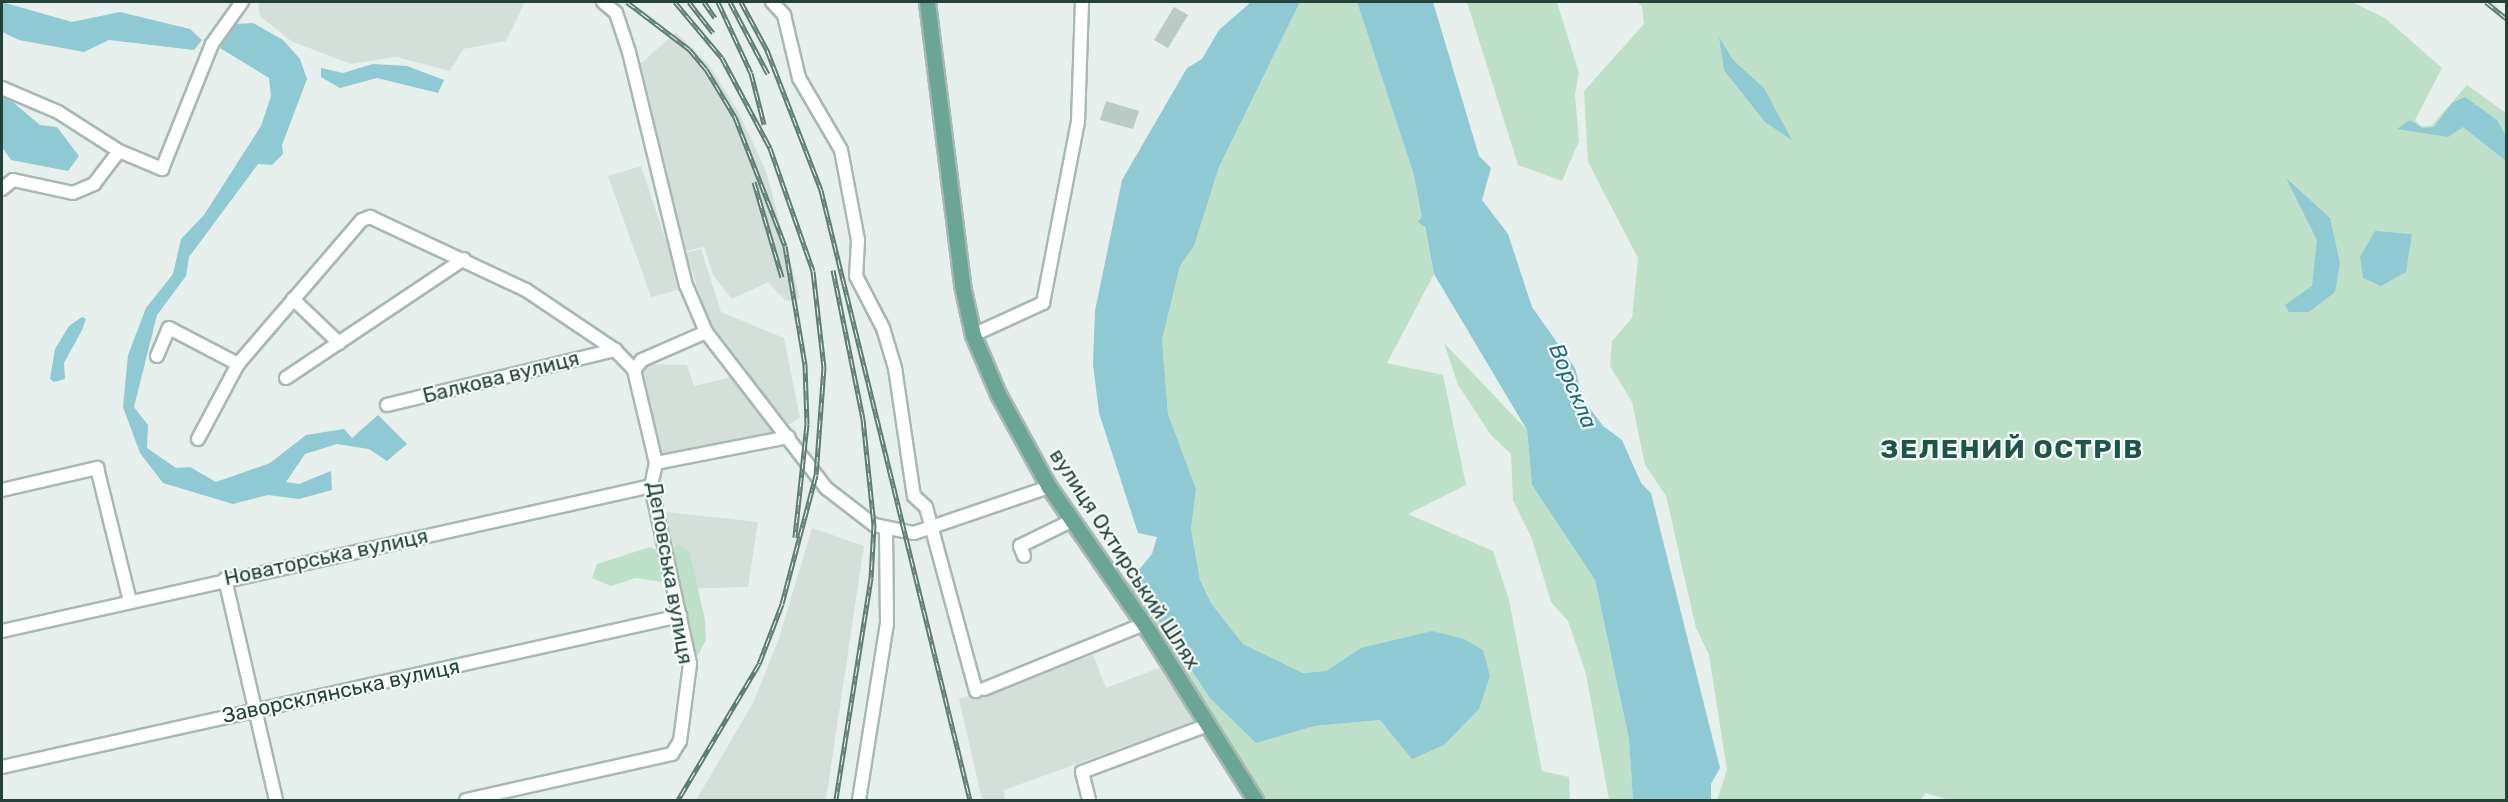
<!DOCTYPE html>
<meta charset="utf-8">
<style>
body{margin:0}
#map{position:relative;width:2508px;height:802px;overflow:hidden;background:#e6efeb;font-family:Rubik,sans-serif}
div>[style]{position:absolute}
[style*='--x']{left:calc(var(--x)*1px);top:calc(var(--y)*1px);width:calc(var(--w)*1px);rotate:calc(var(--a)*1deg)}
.built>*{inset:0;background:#d4dfda}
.green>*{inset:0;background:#bfe0c8}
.water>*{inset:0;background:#8ec9d4}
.building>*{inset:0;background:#bbcac4}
.roads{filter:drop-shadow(2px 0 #a8b8b2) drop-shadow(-2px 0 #a8b8b2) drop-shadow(0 2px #a8b8b2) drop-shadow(0 -2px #a8b8b2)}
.minor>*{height:12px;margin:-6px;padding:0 6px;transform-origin:6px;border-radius:6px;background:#fff}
.major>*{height:15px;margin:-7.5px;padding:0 7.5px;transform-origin:7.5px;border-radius:7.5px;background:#6aa596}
.rail>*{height:5px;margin-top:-2.5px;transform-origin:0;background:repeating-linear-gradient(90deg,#f7fbf9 0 9px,#5f7d75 0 18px);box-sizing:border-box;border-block:2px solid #5f7d75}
span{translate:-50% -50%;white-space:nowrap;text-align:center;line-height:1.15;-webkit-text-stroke:4.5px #f7fbf9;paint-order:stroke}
.street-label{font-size:21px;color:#24423a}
.water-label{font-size:22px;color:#1c6f80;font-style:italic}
.district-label{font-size:27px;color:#1f5548;font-weight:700;letter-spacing:1.5px}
.frame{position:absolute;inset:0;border:3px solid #24423a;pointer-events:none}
</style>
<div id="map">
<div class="built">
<div style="clip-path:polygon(258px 2px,525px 2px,506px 41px,463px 49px,450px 71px,396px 57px,351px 64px,291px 41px,260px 16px)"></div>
<div style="clip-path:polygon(676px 32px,709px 65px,738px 111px,766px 171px,800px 298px,786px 301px,768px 282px,732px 299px,713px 275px,704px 247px,685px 251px,636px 68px)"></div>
<div style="clip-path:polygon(641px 166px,682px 289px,651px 297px,608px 176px)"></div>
<div style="clip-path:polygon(701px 249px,721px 312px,784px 338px,800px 418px,786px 426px,710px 327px,686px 253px)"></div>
<div style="clip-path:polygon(647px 364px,687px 365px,694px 386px,732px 377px,777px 427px,772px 435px,659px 455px,639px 376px)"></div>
<div style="clip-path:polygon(666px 512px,758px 522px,748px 587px,680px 589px)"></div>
<div style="clip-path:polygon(812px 528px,864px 546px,826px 800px,696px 800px,753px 703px,778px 641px)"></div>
<div style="clip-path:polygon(1093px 655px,1106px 688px,1159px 668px,1195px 721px,1004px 790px,1005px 800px,982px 800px,959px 699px)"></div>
</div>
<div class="green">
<div style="clip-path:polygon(1300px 2px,1357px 2px,1413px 172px,1434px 274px,1387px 363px,1443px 375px,1466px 485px,1408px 514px,1493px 551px,1509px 600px,1542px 771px,1569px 777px,1570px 800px,1265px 800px,1127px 584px,1152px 554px,1138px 571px,1256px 743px,1315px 726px,1380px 720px,1361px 648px,1326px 671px,1303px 673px,1243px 644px,1211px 603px,1200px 580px,1191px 529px,1196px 489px,1168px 414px,1162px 340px,1180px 266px,1194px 246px,1219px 167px)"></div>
<div style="clip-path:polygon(1467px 2px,1557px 2px,1579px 73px,1575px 94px,1579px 141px,1562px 181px,1518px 165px)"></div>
<div style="clip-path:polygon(1636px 2px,2352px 2px,2385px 18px,2442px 68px,2415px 120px,2421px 126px,2431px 126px,2467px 85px,2506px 113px,2506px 800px,1949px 800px,1926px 793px,1920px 800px,1717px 800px,1727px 770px,1709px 655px,1696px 628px,1666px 496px,1645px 465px,1632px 402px,1610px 366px,1612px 341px,1632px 318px,1638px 258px,1588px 162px,1584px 91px,1644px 24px,1642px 6px)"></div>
<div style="clip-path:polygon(1444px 343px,1527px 430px,1532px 485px,1595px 580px,1629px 739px,1633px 800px,1609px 800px,1586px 674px,1568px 621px,1551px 602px,1532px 539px,1513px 500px,1511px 454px,1491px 435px,1458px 385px)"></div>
<div style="clip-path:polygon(678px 544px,689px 550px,705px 620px,706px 640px,698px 655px,690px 653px,669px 553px)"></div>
<div style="clip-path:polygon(650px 547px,661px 552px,666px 576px,662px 582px,636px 578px,611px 586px,592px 578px,597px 564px)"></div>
</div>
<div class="water">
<div style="clip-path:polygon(2px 2px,72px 22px,120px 12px,190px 29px,202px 40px,194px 50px,109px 40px,84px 52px,19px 40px,2px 32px)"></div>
<div style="clip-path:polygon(1251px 2px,1300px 2px,1219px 167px,1194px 246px,1180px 266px,1162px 340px,1168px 414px,1196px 489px,1191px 529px,1200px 580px,1211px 603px,1243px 644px,1303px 673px,1326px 671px,1361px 648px,1432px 631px,1464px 639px,1483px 650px,1490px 676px,1479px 709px,1444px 745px,1412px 759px,1380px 720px,1315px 726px,1256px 743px,1210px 698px,1139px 591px,1138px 571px,1152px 554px,1157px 537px,1138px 533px,1099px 413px,1093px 364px,1095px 311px,1122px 180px,1187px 68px,1202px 59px,1219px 30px)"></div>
<div style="clip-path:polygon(1357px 2px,1433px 2px,1479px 156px,1491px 168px,1482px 200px,1508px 234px,1532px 307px,1575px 368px,1583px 399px,1603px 426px,1622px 440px,1641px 483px,1651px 493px,1720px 768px,1711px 784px,1711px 800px,1633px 800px,1629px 739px,1595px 580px,1532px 485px,1527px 430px,1434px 274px,1425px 227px,1418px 222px,1422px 217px,1413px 172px)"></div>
<div style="clip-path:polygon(253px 23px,283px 40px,300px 59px,307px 79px,282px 145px,283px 154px,272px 165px,258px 164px,189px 257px,186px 276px,157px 315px,134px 407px,148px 425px,147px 448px,176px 468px,190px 467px,216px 482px,270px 463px,306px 435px,344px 429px,352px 438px,378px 415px,407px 444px,387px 461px,369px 449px,337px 444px,305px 454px,286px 482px,299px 484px,331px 471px,332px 490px,299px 499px,268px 495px,233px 504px,163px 483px,140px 453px,123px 407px,128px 355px,146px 308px,173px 274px,181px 239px,204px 215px,261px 126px,271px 96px,269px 78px,220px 48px,235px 24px)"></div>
<div style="clip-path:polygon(1719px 37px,1733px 60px,1764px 88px,1792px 140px,1765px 122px,1724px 70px)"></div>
<div style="clip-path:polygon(373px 64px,407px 66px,444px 80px,438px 93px,377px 78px,340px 88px,321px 77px,321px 68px,343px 73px)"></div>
<div style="clip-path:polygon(2px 93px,40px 125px,57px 127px,79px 156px,68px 171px,11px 160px,2px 147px)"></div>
<div style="clip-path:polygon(2465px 97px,2497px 120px,2506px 136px,2506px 161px,2463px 127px,2448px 137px,2397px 129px,2410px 120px,2422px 128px,2434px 127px,2452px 103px)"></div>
<div style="clip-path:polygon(2286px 178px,2330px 218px,2340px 263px,2335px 292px,2309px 312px,2289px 312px,2285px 305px,2312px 286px,2317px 240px)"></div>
<div style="clip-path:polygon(2375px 231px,2412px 234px,2406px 272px,2381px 286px,2363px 278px,2360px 257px)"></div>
<div style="clip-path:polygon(82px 317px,86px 319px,82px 330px,64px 363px,65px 379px,54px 382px,50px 379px,55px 349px,69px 326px)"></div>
</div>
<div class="building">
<div style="clip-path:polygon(1174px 7px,1188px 15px,1168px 48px,1154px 40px)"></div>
<div style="clip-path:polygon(1106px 101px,1139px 111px,1133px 129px,1100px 120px)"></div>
</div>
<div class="roads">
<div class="minor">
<div style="--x:603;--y:2;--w:17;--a:40"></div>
<div style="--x:616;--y:13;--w:41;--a:71.6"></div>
<div style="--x:629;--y:52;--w:240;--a:76.3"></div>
<div style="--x:686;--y:285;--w:51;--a:66.9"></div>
<div style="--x:706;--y:332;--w:197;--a:52.4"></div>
<div style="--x:826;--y:488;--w:61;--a:37.6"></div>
<div style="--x:874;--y:525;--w:41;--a:11.3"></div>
<div style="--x:914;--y:533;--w:143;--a:-18.8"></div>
<div style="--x:772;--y:2;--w:18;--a:47"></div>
<div style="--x:784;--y:15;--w:65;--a:76.6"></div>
<div style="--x:799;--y:78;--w:83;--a:59.7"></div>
<div style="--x:841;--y:150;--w:92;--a:79.3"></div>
<div style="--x:858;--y:240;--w:36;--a:93"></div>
<div style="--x:856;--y:276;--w:59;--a:62.6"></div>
<div style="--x:883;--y:328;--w:42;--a:73.3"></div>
<div style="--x:895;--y:368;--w:129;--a:81.6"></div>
<div style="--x:914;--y:496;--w:16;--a:43"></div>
<div style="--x:926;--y:507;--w:191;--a:74.8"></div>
<div style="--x:2;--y:88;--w:61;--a:23.2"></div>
<div style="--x:58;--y:112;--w:72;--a:32.6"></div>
<div style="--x:119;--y:151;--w:47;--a:22.7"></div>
<div style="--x:162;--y:169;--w:135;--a:-68.2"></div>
<div style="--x:212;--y:44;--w:52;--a:-54.5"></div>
<div style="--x:2;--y:189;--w:14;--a:-39"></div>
<div style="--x:13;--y:180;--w:61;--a:12.2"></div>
<div style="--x:73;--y:193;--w:23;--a:-23"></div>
<div style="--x:94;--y:184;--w:41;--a:-52.9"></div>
<div style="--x:293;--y:299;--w:64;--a:43.7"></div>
<div style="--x:973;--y:335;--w:77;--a:-24.6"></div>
<div style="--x:1043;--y:303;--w:184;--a:-79.1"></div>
<div style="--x:1078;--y:122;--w:120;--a:-88.1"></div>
<div style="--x:157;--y:356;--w:30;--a:-67"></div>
<div style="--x:169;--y:328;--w:78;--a:27.6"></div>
<div style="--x:634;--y:370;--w:13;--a:-51"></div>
<div style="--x:642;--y:360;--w:70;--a:-23.6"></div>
<div style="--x:286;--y:378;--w:214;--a:-33.8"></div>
<div style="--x:387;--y:405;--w:235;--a:-13.6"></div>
<div style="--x:198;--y:439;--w:85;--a:-61.9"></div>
<div style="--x:238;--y:364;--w:190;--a:-49.3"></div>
<div style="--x:362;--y:220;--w:9;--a:-21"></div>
<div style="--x:370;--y:217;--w:172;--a:25.1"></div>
<div style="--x:526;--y:290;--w:107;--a:34"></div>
<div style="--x:615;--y:350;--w:28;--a:46"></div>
<div style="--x:634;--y:370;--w:96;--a:76.7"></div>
<div style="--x:656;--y:463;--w:24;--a:102"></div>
<div style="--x:651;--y:486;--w:182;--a:77.6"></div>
<div style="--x:690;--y:664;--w:78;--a:97.4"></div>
<div style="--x:680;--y:741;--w:15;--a:122"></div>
<div style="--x:672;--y:754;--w:211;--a:167.4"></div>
<div style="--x:656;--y:463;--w:135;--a:-11.1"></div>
<div style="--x:2;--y:490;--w:98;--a:-13"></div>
<div style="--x:97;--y:468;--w:137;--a:76.1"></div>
<div style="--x:1024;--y:556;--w:11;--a:-112"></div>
<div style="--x:1020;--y:546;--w:57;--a:-26.1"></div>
<div style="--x:225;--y:579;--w:227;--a:77"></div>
<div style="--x:2;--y:631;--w:665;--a:-12.59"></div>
<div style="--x:984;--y:689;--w:173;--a:-22.1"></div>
<div style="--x:2;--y:767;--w:695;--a:-12.56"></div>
<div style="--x:859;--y:800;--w:178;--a:-81"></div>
<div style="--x:887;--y:624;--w:94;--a:-90.6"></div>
<div style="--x:1089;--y:800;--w:29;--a:-104"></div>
<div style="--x:1082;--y:772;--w:134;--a:-20.5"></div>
</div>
<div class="major">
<div style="--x:927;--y:2;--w:285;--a:82.9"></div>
<div style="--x:962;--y:285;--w:51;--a:77.6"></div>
<div style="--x:973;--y:335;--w:64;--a:67"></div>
<div style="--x:998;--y:394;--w:106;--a:61.3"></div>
<div style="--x:1049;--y:487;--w:178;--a:55.3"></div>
<div style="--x:1150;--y:633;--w:197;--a:57.8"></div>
</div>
</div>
<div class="rail">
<div style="--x:627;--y:2;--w:78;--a:37.2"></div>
<div style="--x:689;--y:49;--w:26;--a:50"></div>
<div style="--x:706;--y:69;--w:56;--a:58.9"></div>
<div style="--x:735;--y:117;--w:138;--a:68.8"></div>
<div style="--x:785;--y:246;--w:120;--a:80.4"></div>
<div style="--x:805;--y:364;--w:60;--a:88.1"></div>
<div style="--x:807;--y:424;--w:114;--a:96.1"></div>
<div style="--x:675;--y:2;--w:73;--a:50"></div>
<div style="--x:722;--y:58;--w:102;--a:61.9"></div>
<div style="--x:770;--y:148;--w:130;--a:70.7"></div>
<div style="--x:813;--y:271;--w:97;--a:83.5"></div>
<div style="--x:824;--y:367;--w:108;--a:94.2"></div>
<div style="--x:816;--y:475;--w:133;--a:104.8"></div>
<div style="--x:782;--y:604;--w:64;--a:111"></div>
<div style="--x:759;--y:664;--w:158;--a:120.8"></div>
<div style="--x:689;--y:2;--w:39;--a:52"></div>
<div style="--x:704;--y:2;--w:19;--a:55"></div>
<div style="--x:718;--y:2;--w:78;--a:65.1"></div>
<div style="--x:751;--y:73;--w:53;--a:75.7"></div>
<div style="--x:730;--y:2;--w:81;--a:62.2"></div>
<div style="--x:741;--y:2;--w:55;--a:61.6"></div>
<div style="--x:767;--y:50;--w:150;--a:68.9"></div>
<div style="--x:821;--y:190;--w:628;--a:76.27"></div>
<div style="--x:2486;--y:2;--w:26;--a:39"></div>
<div style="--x:754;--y:182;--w:99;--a:73.6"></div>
<div style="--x:833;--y:270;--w:152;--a:78.6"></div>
<div style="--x:863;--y:419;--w:107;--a:84.1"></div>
<div style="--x:874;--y:525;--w:53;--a:93.2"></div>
<div style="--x:871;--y:578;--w:225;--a:99"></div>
</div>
<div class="street-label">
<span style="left:501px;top:377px;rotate:-14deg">Балкова вулиця</span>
<span style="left:326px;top:557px;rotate:-12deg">Новаторська вулиця</span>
<span style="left:1125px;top:559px;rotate:57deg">вулиця Охтирський Шлях</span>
<span style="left:670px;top:573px;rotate:80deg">Деповська вулиця</span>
<span style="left:341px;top:691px;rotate:-12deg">Заворсклянська вулиця</span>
</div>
<div class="water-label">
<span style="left:1573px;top:386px;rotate:67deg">Ворскла</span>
</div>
<div class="district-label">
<span style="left:2012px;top:450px">ЗЕЛЕНИЙ ОСТРІВ</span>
</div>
<div class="frame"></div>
</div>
